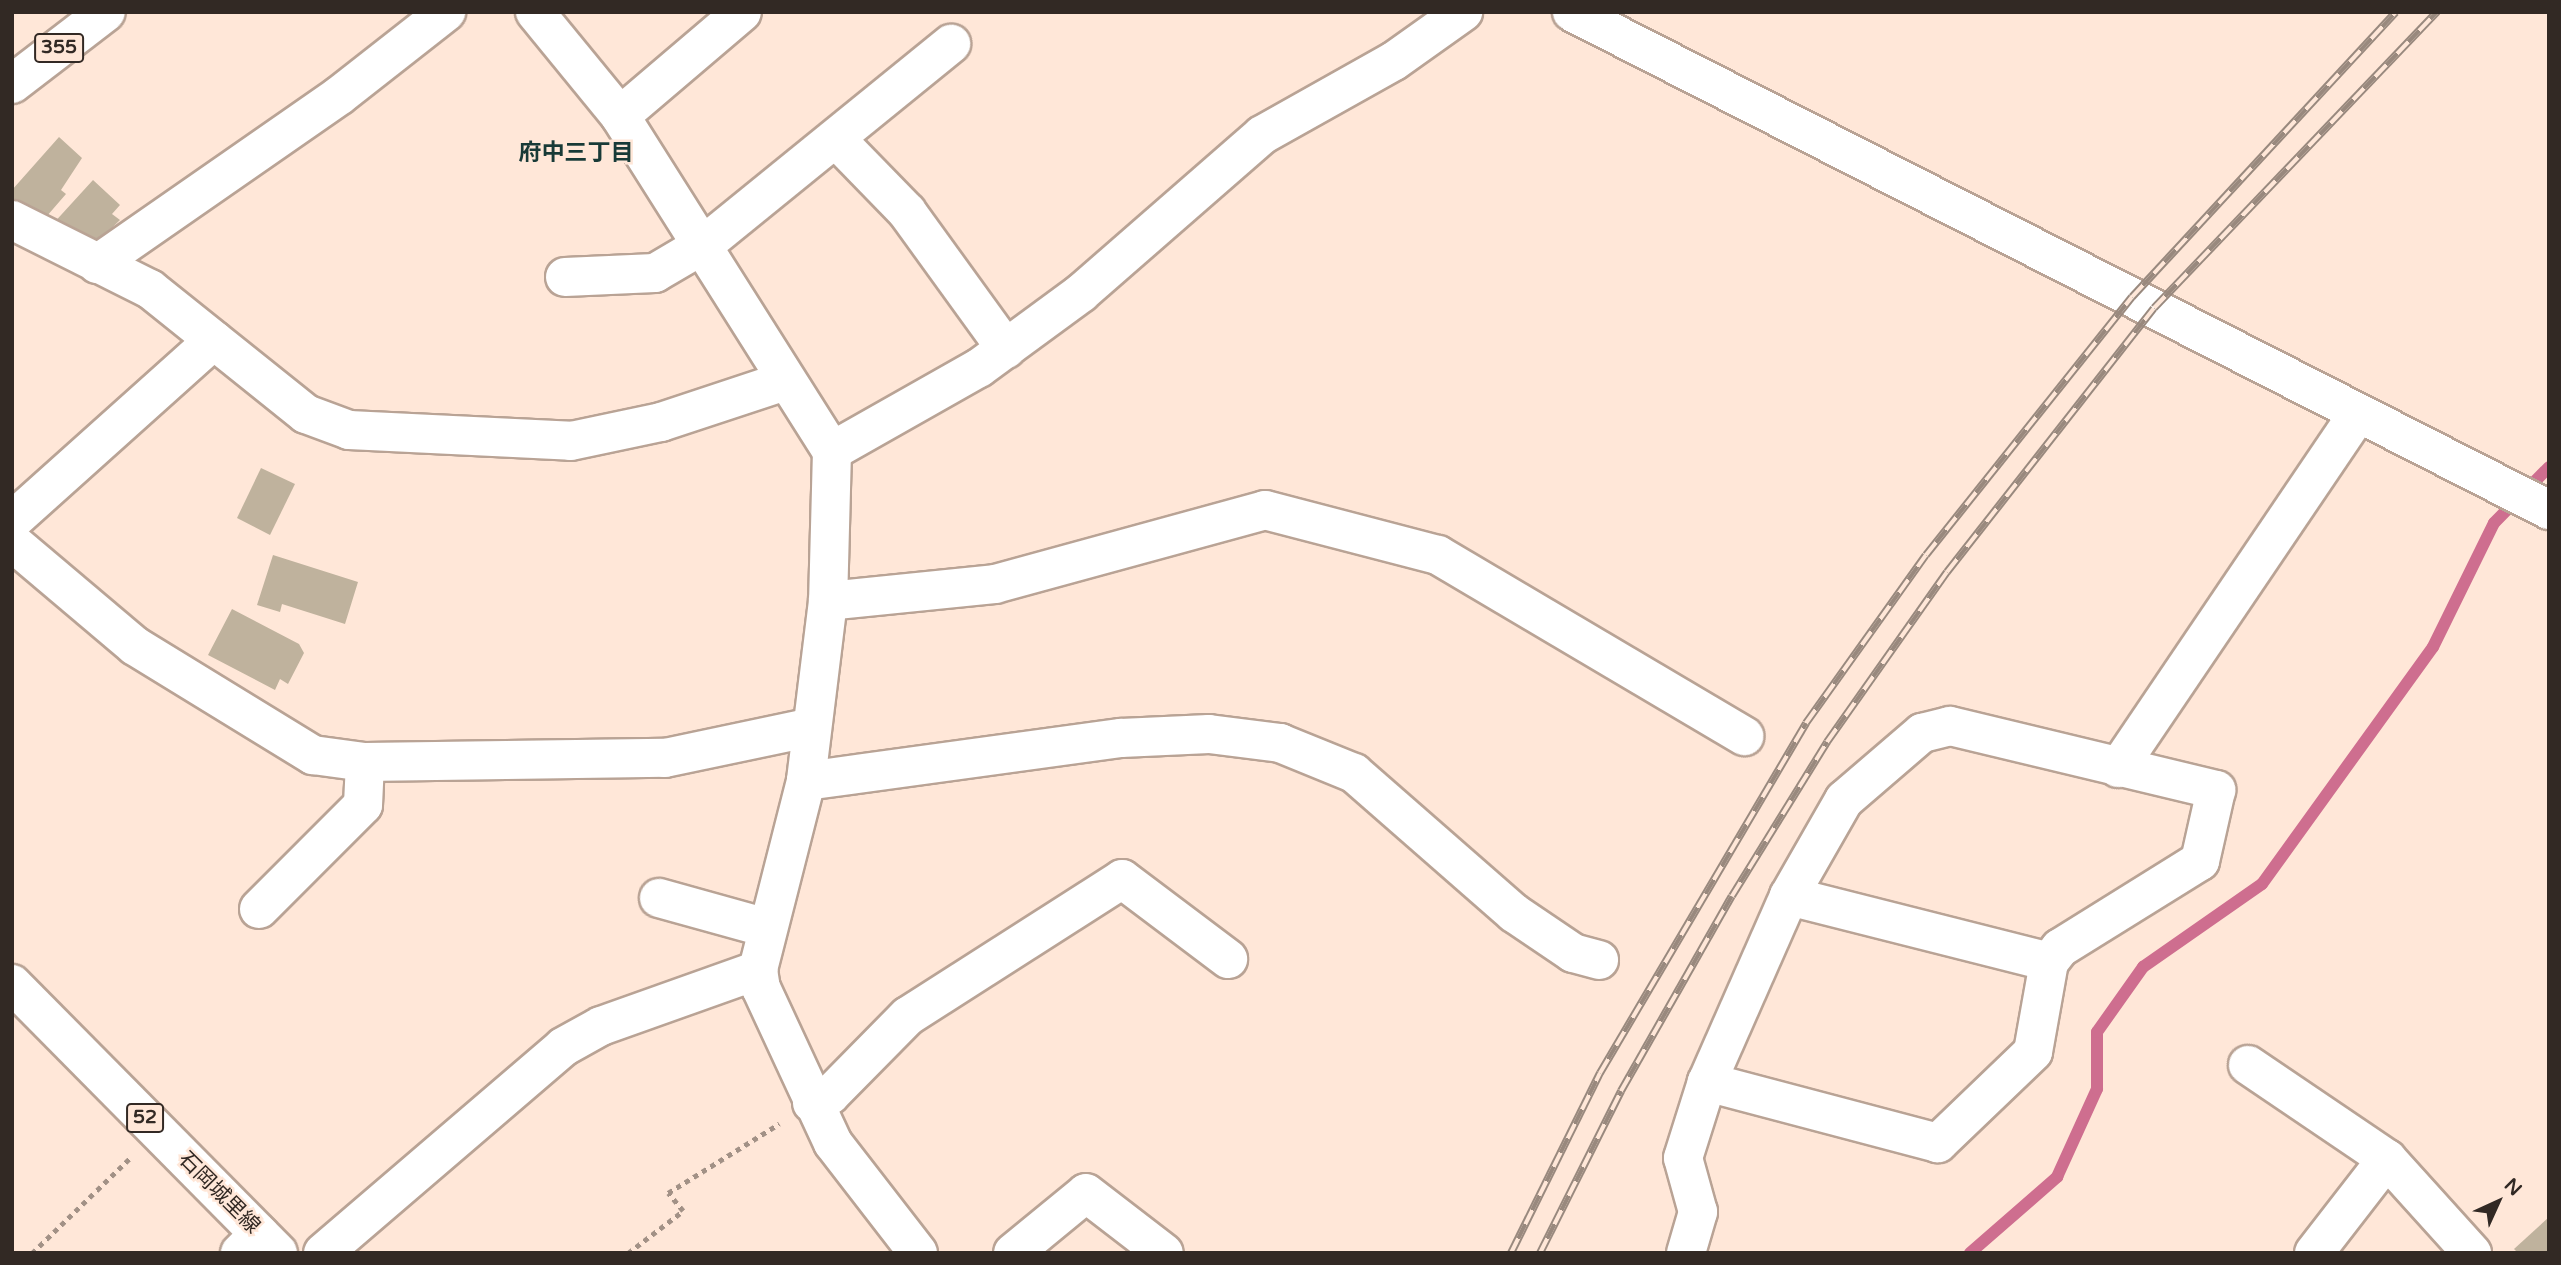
<!DOCTYPE html>
<meta charset="utf-8">
<style>
body{margin:0}
#map{position:relative;width:2561px;height:1265px;overflow:hidden;background:#ffe7d8;font-family:"Varela Round","Noto Sans JP",sans-serif}
div>[style]{position:absolute}
[style*='--x']{left:calc(var(--x)*1px);top:calc(var(--y)*1px);width:calc(var(--w)*1px);rotate:calc(var(--a)*1deg)}
.stream>*{height:12px;margin:-6px;padding:0 6px;transform-origin:6px;border-radius:6px;background:#ce6e8f}
.building>*{inset:0;background:#bfb29d}
.path>*{height:4.5px;margin-top:-2.25px;transform-origin:0;background:repeating-linear-gradient(90deg,#a29186 0 5px,transparent 0 10px)}
.roads{filter:drop-shadow(2px 0 #b9a395) drop-shadow(-2px 0 #b9a395) drop-shadow(0 2px #b9a395) drop-shadow(0 -2px #b9a395)}
.minor>*{height:38px;margin:-19px;padding:0 19px;transform-origin:19px;border-radius:19px;background:#fff}
.major>*{height:38px;margin:-19px;padding:0 19px;transform-origin:19px;border-radius:19px;background:#fff}
.highway>*{height:38px;margin:-19px;padding:0 19px;transform-origin:19px;border-radius:19px;background:#fff}
.rail>*{height:8px;margin-top:-4px;transform-origin:0;background:repeating-linear-gradient(90deg,#ffe7d8 0 16px,#99897e 0 32px);box-sizing:border-box;border-block:2px solid #99897e}
span{translate:-50% -50%;white-space:nowrap;text-align:center;line-height:1.15;-webkit-text-stroke:5px #ffe7d8;paint-order:stroke}
.shield-label span{padding:2px 5px;background:#ffe7d8;border:2px solid;border-radius:5px;-webkit-text-stroke-width:0}
.shield-label{font-size:19px;color:#322924;font-weight:700}
.street-label{font-size:21px;color:#322924}
.neighbourhood-label{font-size:23px;color:#183a37;font-weight:700}
.frame{position:absolute;inset:0;border:14px solid #322924;pointer-events:none}
.north{position:absolute;left:2463px;top:1167px;width:70px;height:70px;-webkit-text-stroke:5px #ffe7d8;paint-order:stroke;rotate:45deg;font-size:19px;font-weight:700;line-height:28px;text-align:center;color:#322924}
.north::after{content:'';display:block;margin:auto;width:24px;height:32px;background:#322924;clip-path:polygon(50% 0,100% 100%,50% 72%,0 100%)}
</style>
<div id="map">
<div class="stream">
<div style="--x:1970;--y:1253;--w:116;--a:-41.1"></div>
<div style="--x:2057;--y:1177;--w:97;--a:-65.6"></div>
<div style="--x:2097;--y:1089;--w:57;--a:-90"></div>
<div style="--x:2097;--y:1032;--w:80;--a:-54.7"></div>
<div style="--x:2143;--y:967;--w:145;--a:-34.9"></div>
<div style="--x:2262;--y:884;--w:292;--a:-54.2"></div>
<div style="--x:2433;--y:647;--w:138;--a:-63.8"></div>
<div style="--x:2494;--y:523;--w:78;--a:-45.5"></div>
</div>
<div class="building">
<div style="clip-path:polygon(59px 137px,82px 158px,61px 190px,66px 194px,40px 224px,12px 200px,12px 190px)"></div>
<div style="clip-path:polygon(93px 180px,120px 205px,112px 214px,120px 220px,90px 249px,51px 226px)"></div>
<div style="clip-path:polygon(261px 468px,295px 484px,270px 535px,237px 518px)"></div>
<div style="clip-path:polygon(273px 555px,358px 582px,345px 624px,282px 604px,280px 612px,257px 605px)"></div>
<div style="clip-path:polygon(232px 609px,299px 644px,304px 653px,288px 684px,280px 679px,275px 690px,208px 655px)"></div>
<div style="clip-path:polygon(2549px 1217px,2549px 1253px,2518px 1253px,2514px 1249px)"></div>
</div>
<div class="path">
<div style="--x:32;--y:1253;--w:136;--a:-44.1"></div>
<div style="--x:628;--y:1253;--w:69;--a:-37.4"></div>
<div style="--x:683;--y:1211;--w:23;--a:-130"></div>
<div style="--x:668;--y:1193;--w:131;--a:-31.9"></div>
</div>
<div class="roads">
<div class="minor">
<div style="--x:535;--y:12;--w:134;--a:50.7"></div>
<div style="--x:620;--y:116;--w:396;--a:57.7"></div>
<div style="--x:832;--y:451;--w:150;--a:91.5"></div>
<div style="--x:828;--y:601;--w:181;--a:97"></div>
<div style="--x:806;--y:781;--w:195;--a:104.3"></div>
<div style="--x:758;--y:970;--w:18;--a:81"></div>
<div style="--x:761;--y:988;--w:171;--a:65.1"></div>
<div style="--x:833;--y:1143;--w:139;--a:52.3"></div>
<div style="--x:1572;--y:12;--w:1097;--a:27.01"></div>
<div style="--x:620;--y:116;--w:160;--a:-40.4"></div>
<div style="--x:838;--y:141;--w:99;--a:45.8"></div>
<div style="--x:907;--y:212;--w:169;--a:54.1"></div>
<div style="--x:12;--y:220;--w:154;--a:26.6"></div>
<div style="--x:150;--y:289;--w:200;--a:38.7"></div>
<div style="--x:306;--y:414;--w:46;--a:20.4"></div>
<div style="--x:349;--y:430;--w:222;--a:2.8"></div>
<div style="--x:571;--y:441;--w:92;--a:-11.9"></div>
<div style="--x:661;--y:422;--w:131;--a:-18.3"></div>
<div style="--x:97;--y:264;--w:296;--a:-34.8"></div>
<div style="--x:340;--y:95;--w:135;--a:-38.1"></div>
<div style="--x:565;--y:277;--w:90;--a:-2.5"></div>
<div style="--x:655;--y:273;--w:59;--a:-30.5"></div>
<div style="--x:706;--y:243;--w:316;--a:-39.1"></div>
<div style="--x:832;--y:451;--w:169;--a:-29.5"></div>
<div style="--x:979;--y:368;--w:127;--a:-36.3"></div>
<div style="--x:1081;--y:293;--w:240;--a:-41.1"></div>
<div style="--x:1262;--y:135;--w:151;--a:-29.3"></div>
<div style="--x:1394;--y:61;--w:85;--a:-35.4"></div>
<div style="--x:12;--y:521;--w:271;--a:-41.9"></div>
<div style="--x:12;--y:542;--w:161;--a:40.2"></div>
<div style="--x:135;--y:646;--w:209;--a:31.5"></div>
<div style="--x:313;--y:755;--w:52;--a:7.7"></div>
<div style="--x:365;--y:762;--w:300;--a:-0.8"></div>
<div style="--x:665;--y:758;--w:150;--a:-11.9"></div>
<div style="--x:828;--y:601;--w:168;--a:-5.8"></div>
<div style="--x:995;--y:584;--w:280;--a:-15.3"></div>
<div style="--x:1265;--y:510;--w:179;--a:14.6"></div>
<div style="--x:1438;--y:555;--w:356;--a:30.6"></div>
<div style="--x:2118;--y:768;--w:426;--a:-55.9"></div>
<div style="--x:806;--y:781;--w:318;--a:-7.8"></div>
<div style="--x:1121;--y:738;--w:88;--a:-2.6"></div>
<div style="--x:1209;--y:734;--w:72;--a:7.2"></div>
<div style="--x:1280;--y:743;--w:80;--a:22.1"></div>
<div style="--x:1354;--y:773;--w:213;--a:41.2"></div>
<div style="--x:1514;--y:913;--w:71;--a:34.1"></div>
<div style="--x:1573;--y:953;--w:27;--a:15"></div>
<div style="--x:1789;--y:896;--w:268;--a:14.2"></div>
<div style="--x:659;--y:898;--w:112;--a:15.5"></div>
<div style="--x:259;--y:909;--w:147;--a:-45"></div>
<div style="--x:363;--y:805;--w:43;--a:-87.3"></div>
<div style="--x:2248;--y:1065;--w:168;--a:34.1"></div>
<div style="--x:2387;--y:1159;--w:127;--a:47.9"></div>
<div style="--x:812;--y:1103;--w:20;--a:-24"></div>
<div style="--x:830;--y:1095;--w:111;--a:-45.4"></div>
<div style="--x:908;--y:1016;--w:254;--a:-32.6"></div>
<div style="--x:1122;--y:879;--w:133;--a:37"></div>
<div style="--x:240;--y:1253;--w:27;--a:-45"></div>
<div style="--x:323;--y:1253;--w:316;--a:-40.6"></div>
<div style="--x:563;--y:1047;--w:43;--a:-28.9"></div>
<div style="--x:601;--y:1026;--w:167;--a:-19.6"></div>
<div style="--x:1013;--y:1253;--w:94;--a:-39.4"></div>
<div style="--x:1086;--y:1193;--w:98;--a:37.6"></div>
<div style="--x:1686;--y:1253;--w:43;--a:-73.7"></div>
<div style="--x:1698;--y:1212;--w:56;--a:-105.5"></div>
<div style="--x:1683;--y:1158;--w:80;--a:-72.5"></div>
<div style="--x:1707;--y:1082;--w:203;--a:-66.2"></div>
<div style="--x:1789;--y:896;--w:111;--a:-60.2"></div>
<div style="--x:1844;--y:800;--w:103;--a:-40.7"></div>
<div style="--x:1922;--y:733;--w:29;--a:-14"></div>
<div style="--x:1950;--y:726;--w:274;--a:13.5"></div>
<div style="--x:2216;--y:790;--w:73;--a:102.7"></div>
<div style="--x:2200;--y:861;--w:165;--a:148.1"></div>
<div style="--x:2060;--y:948;--w:18;--a:128"></div>
<div style="--x:2049;--y:962;--w:91;--a:100.1"></div>
<div style="--x:2033;--y:1052;--w:132;--a:136.2"></div>
<div style="--x:1938;--y:1143;--w:239;--a:-165.2"></div>
<div style="--x:2314;--y:1253;--w:119;--a:-52.2"></div>
</div>
<div class="major">
<div style="--x:12;--y:984;--w:378;--a:45.3"></div>
</div>
<div class="highway">
<div style="--x:12;--y:84;--w:118;--a:-37.5"></div>
</div>
</div>
<div class="rail">
<div style="--x:1511;--y:1253;--w:201;--a:-63.7"></div>
<div style="--x:1600;--y:1073;--w:406;--a:-59.5"></div>
<div style="--x:1806;--y:723;--w:206;--a:-54.5"></div>
<div style="--x:1926;--y:555;--w:330;--a:-51.4"></div>
<div style="--x:2132;--y:297;--w:388;--a:-47.2"></div>
<div style="--x:1540;--y:1253;--w:181;--a:-63.4"></div>
<div style="--x:1621;--y:1091;--w:224;--a:-60.4"></div>
<div style="--x:1732;--y:896;--w:181;--a:-58.3"></div>
<div style="--x:1827;--y:742;--w:208;--a:-54.8"></div>
<div style="--x:1947;--y:572;--w:335;--a:-51.9"></div>
<div style="--x:2154;--y:308;--w:410;--a:-46.3"></div>
</div>
<div class="shield-label">
<span style="left:59px;top:48px">355</span>
<span style="left:145px;top:1118px">52</span>
</div>
<div class="street-label">
<span style="left:219px;top:1193px;rotate:45deg">石岡城里線</span>
</div>
<div class="neighbourhood-label">
<span style="left:576px;top:153px">府中三丁目</span>
</div>
<div class="frame"></div>
<div class="north">N</div>
</div>
